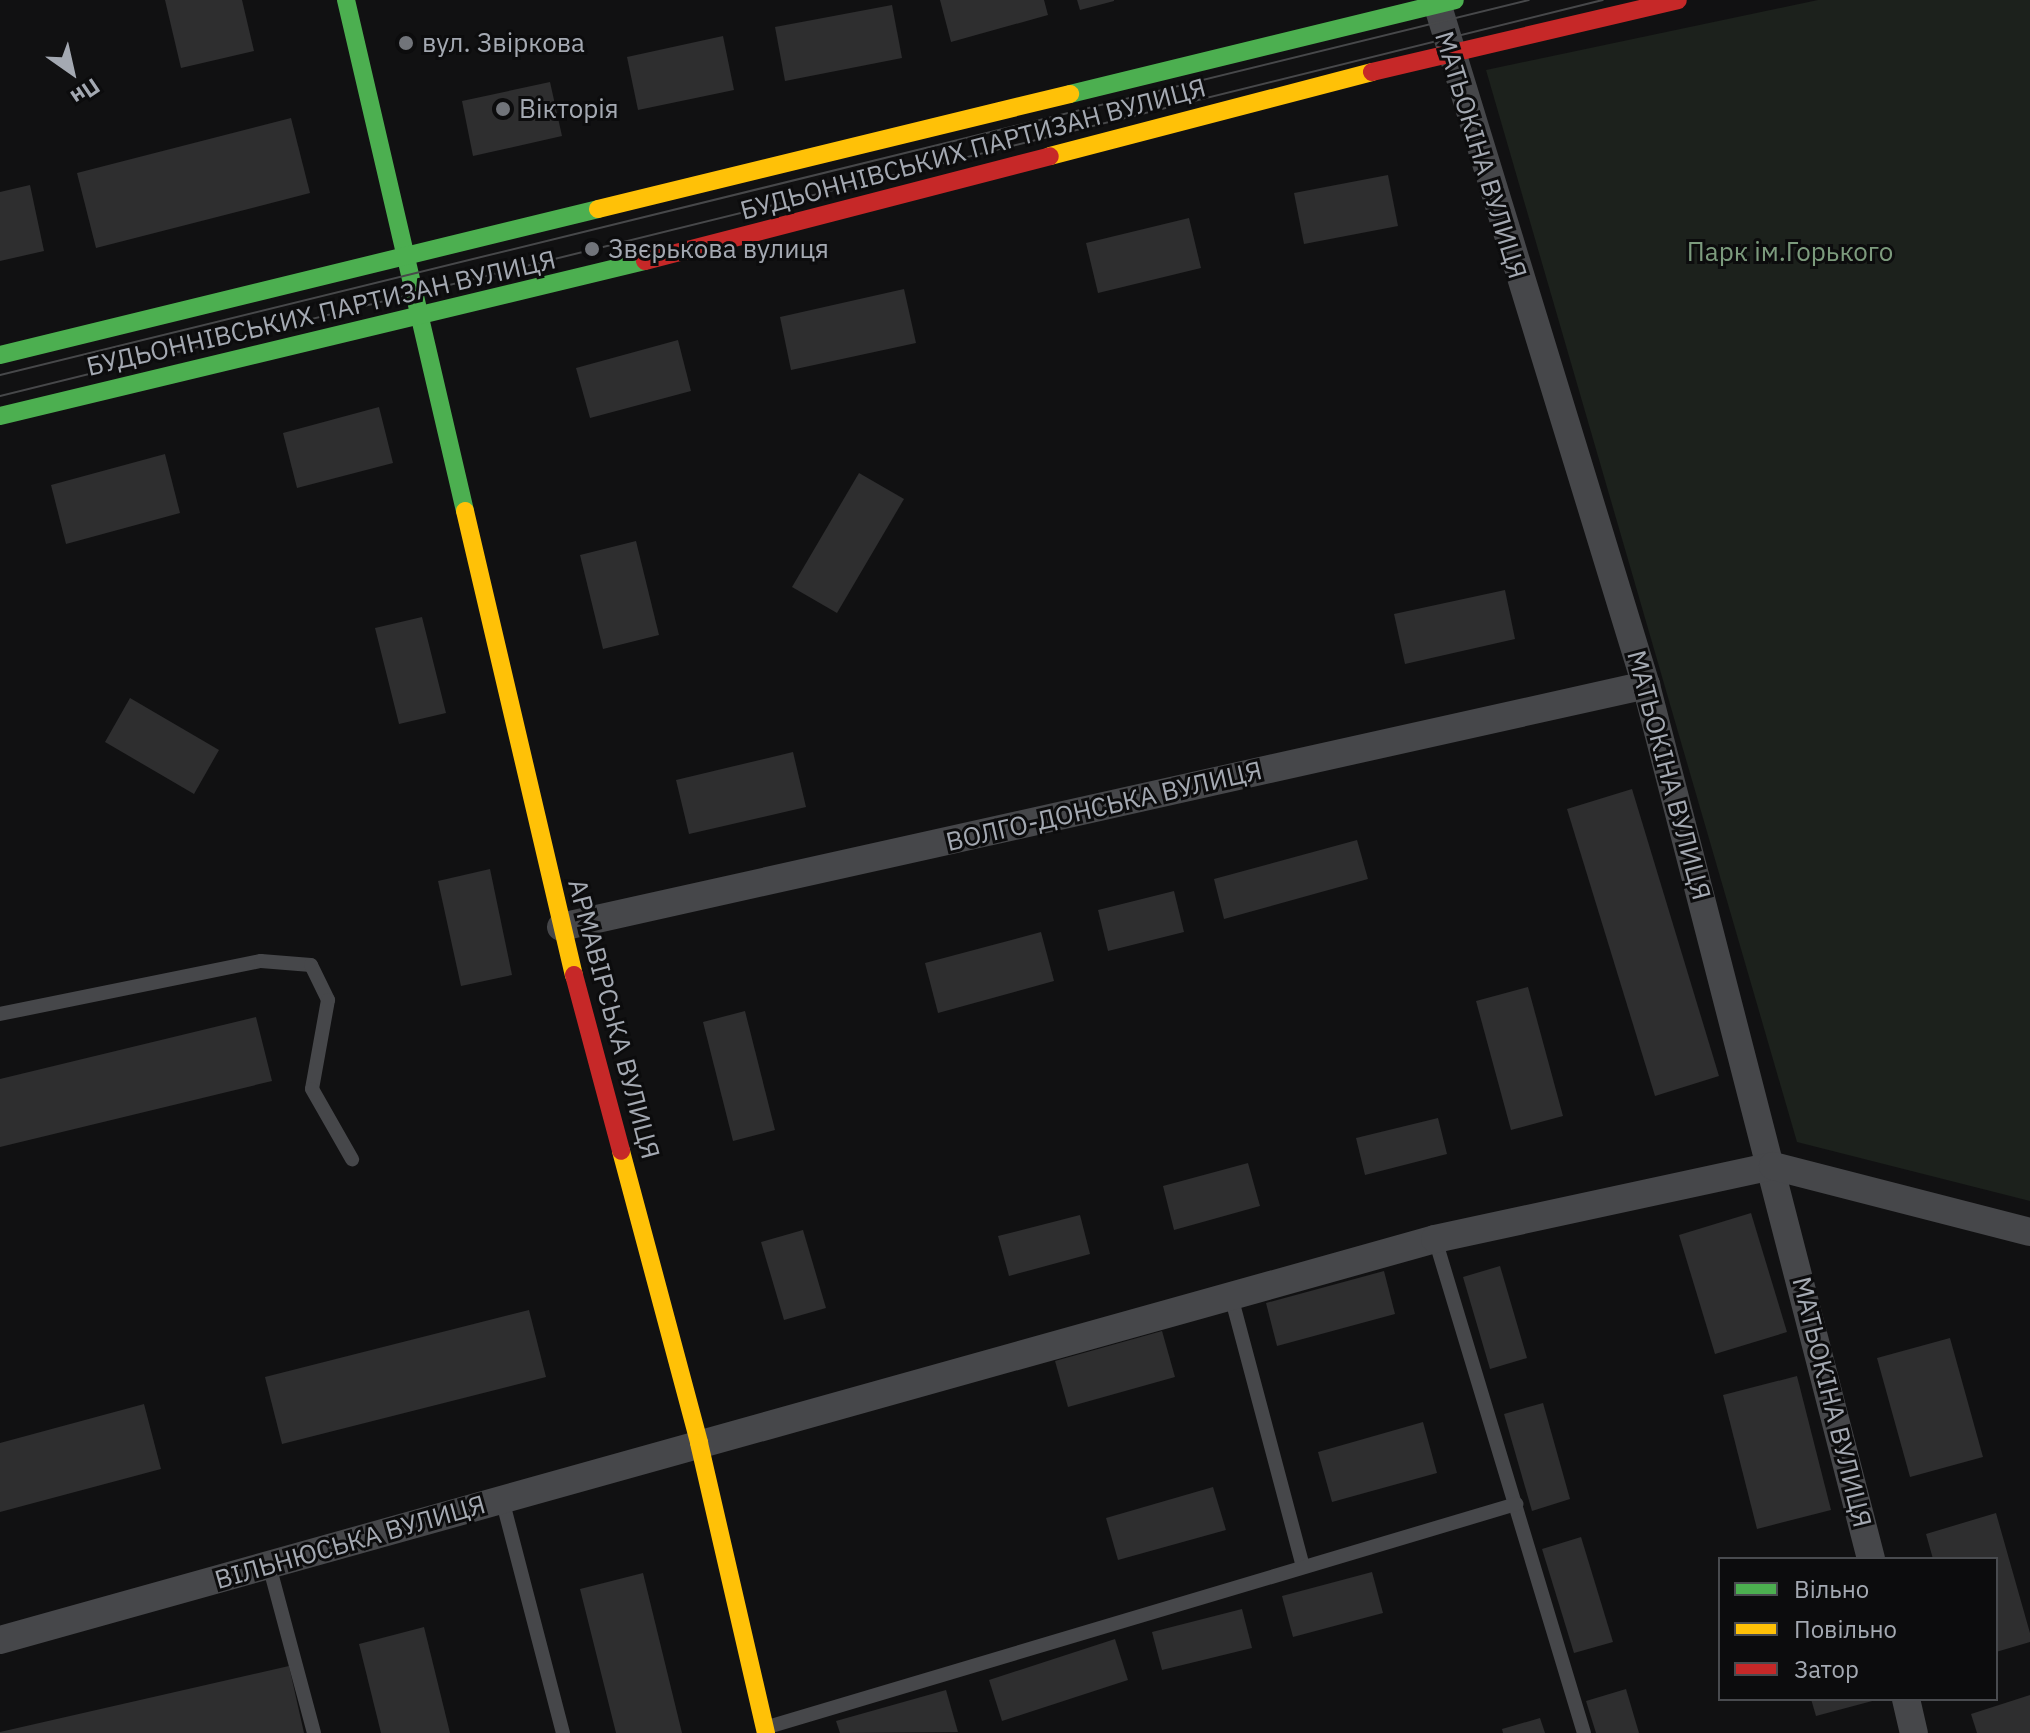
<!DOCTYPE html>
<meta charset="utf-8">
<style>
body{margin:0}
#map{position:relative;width:2030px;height:1733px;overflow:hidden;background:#111112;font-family:"IBM Plex Sans",sans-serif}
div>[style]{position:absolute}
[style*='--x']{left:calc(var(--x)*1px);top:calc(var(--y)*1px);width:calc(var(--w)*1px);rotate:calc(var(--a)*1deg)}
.green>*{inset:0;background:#1c211c}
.building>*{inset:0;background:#2e2e2f}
.lane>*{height:14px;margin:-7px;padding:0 7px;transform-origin:7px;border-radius:7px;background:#46474a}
.street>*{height:28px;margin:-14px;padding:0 14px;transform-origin:14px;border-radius:14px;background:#46474a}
.fast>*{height:18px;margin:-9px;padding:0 9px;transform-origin:9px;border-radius:9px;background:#4caf50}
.slow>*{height:18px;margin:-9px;padding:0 9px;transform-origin:9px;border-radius:9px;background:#ffc107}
.jam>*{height:18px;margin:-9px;padding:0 9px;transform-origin:9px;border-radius:9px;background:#c62828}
.tram>*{height:2px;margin:-1px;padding:0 1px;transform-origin:1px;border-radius:1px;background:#47484a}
.dots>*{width:22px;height:22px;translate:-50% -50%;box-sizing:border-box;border:4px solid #0c0c0d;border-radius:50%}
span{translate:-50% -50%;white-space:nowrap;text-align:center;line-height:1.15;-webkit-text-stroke:6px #0c0c0d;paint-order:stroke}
.poi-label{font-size:26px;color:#a4a9b2}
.left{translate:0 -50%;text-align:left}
.street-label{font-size:26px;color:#a4a9b2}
.park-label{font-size:26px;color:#7c9b7d}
.legend{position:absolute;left:1718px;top:1557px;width:280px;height:144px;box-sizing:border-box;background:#0c0c0d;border:2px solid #494b4f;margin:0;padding:10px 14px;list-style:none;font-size:24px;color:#a4a9b2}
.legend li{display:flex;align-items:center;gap:16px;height:40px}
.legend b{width:40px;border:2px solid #494b4f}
.north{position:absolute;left:32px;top:32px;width:80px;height:80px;-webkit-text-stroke:6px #0c0c0d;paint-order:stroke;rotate:146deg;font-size:22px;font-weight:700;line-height:32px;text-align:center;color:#a4a9b2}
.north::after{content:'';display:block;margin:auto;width:28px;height:36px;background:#a4a9b2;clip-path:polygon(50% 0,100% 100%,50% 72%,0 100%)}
</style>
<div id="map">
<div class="green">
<div style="clip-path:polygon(1818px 0,2030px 0,2030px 1201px,1797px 1142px,1486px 70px)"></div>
</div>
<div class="building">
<div style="clip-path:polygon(165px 0,242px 0,254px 51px,181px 68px)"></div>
<div style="clip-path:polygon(940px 0,1044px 0,1048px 15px,951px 42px)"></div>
<div style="clip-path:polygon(1077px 0,1114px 0,1114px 1px,1080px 10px)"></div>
<div style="clip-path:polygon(892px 5px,902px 58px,785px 81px,775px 27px)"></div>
<div style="clip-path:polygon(723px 36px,734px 90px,638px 110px,627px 57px)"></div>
<div style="clip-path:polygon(550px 82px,562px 136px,473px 156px,462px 101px)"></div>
<div style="clip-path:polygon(291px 118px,310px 193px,96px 248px,77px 173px)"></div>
<div style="clip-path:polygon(1388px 175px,1398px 226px,1304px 244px,1294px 193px)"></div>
<div style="clip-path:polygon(30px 185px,44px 251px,0 261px,0 192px)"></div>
<div style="clip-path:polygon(1189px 218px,1201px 268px,1098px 293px,1086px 243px)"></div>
<div style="clip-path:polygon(904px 289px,916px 343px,791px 370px,780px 317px)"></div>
<div style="clip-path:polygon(678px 340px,691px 391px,590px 418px,576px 368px)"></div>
<div style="clip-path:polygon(379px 407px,393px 463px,297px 488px,283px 433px)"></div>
<div style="clip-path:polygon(165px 454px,180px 513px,66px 544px,51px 485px)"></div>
<div style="clip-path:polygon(859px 473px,904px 499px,837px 613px,792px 587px)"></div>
<div style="clip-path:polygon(636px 541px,659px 635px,603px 649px,580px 555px)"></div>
<div style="clip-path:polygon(1505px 590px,1515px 639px,1405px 664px,1394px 614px)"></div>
<div style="clip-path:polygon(422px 617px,446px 713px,399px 724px,375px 628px)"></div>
<div style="clip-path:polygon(130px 698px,219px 750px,194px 794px,105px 742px)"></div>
<div style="clip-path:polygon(793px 752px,806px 807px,689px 834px,676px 780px)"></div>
<div style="clip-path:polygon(1632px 789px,1719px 1076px,1655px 1096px,1567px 809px)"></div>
<div style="clip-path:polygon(1357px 840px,1368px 879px,1224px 919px,1214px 879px)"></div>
<div style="clip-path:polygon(490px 869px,512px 975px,461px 986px,438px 881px)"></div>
<div style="clip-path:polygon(1174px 891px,1184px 932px,1108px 951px,1098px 910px)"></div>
<div style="clip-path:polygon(1041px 932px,1054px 981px,938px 1013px,925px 963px)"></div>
<div style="clip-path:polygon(1528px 987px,1563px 1116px,1511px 1130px,1476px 1001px)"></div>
<div style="clip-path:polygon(745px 1011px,775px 1130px,733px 1141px,703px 1022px)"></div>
<div style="clip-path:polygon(256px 1017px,272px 1081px,0 1147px,0 1079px)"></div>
<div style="clip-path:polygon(1438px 1118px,1447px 1154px,1365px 1175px,1356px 1138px)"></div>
<div style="clip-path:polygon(1248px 1163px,1260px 1206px,1174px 1230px,1163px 1186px)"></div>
<div style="clip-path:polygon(1751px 1213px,1787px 1332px,1715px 1354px,1679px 1235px)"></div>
<div style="clip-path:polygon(1080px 1215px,1090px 1254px,1009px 1276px,998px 1236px)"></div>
<div style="clip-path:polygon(803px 1230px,826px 1308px,784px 1320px,761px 1242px)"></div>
<div style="clip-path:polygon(1500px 1266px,1527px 1358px,1490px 1369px,1463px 1277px)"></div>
<div style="clip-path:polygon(1384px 1271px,1395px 1314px,1277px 1346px,1266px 1303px)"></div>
<div style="clip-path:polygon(529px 1310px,546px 1377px,282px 1444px,265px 1377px)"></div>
<div style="clip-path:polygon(1162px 1331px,1175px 1377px,1068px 1407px,1055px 1361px)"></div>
<div style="clip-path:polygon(1950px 1338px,1983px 1457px,1910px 1477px,1877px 1358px)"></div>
<div style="clip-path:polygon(1797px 1376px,1831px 1510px,1757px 1529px,1723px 1395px)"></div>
<div style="clip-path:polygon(1543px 1403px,1570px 1499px,1532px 1511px,1504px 1414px)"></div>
<div style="clip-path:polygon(144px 1404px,161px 1469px,0 1512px,0 1443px)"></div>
<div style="clip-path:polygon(1423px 1422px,1437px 1473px,1332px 1502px,1318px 1452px)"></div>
<div style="clip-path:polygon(1213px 1487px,1226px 1530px,1118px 1560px,1106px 1518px)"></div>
<div style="clip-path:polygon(1996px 1513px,2030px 1633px,2030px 1642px,1996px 1652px,1996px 1559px,1933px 1559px,1926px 1534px)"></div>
<div style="clip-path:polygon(1581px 1537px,1613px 1642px,1574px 1653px,1542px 1549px)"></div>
<div style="clip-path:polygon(1372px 1572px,1383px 1613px,1293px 1637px,1282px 1596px)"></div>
<div style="clip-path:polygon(643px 1573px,682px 1733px,616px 1733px,580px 1589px)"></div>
<div style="clip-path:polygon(1242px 1609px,1252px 1648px,1162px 1670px,1152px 1632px)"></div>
<div style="clip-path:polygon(424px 1627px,450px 1733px,381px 1733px,359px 1644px)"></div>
<div style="clip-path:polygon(1115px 1639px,1128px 1680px,1002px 1721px,989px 1680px)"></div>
<div style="clip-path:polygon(289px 1666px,304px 1733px,0 1733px,0 1732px)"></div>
<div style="clip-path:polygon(1626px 1689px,1639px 1733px,1596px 1733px,1586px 1701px)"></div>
<div style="clip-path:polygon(946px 1690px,958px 1732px,840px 1733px,836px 1721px)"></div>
<div style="clip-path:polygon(2030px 1695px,2030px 1733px,1977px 1733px,1971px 1714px)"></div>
<div style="clip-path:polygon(1811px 1699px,1876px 1699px,1876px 1700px,1816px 1716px)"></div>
<div style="clip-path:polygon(1540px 1718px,1545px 1733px,1503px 1733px,1502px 1729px)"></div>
</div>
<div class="lane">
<div style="--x:0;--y:1014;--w:266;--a:-11.5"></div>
<div style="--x:261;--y:961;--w:50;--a:4.6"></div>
<div style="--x:311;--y:965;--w:39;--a:64"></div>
<div style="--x:328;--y:1000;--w:90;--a:100.2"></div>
<div style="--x:312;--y:1089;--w:81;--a:60.3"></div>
<div style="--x:1435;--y:1239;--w:516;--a:73.22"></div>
<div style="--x:1231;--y:1296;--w:280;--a:75.1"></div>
<div style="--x:502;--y:1499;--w:242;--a:75.4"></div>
<div style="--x:269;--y:1565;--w:174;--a:75"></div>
<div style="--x:768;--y:1727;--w:781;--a:-16.6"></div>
</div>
<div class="street">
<div style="--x:1436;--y:0;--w:716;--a:72.96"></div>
<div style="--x:1646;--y:685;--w:902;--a:75.56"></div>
<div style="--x:561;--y:927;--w:1112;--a:-12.57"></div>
<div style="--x:0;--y:1640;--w:1490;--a:-15.61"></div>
<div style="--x:1435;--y:1239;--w:346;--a:-12.2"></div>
<div style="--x:1773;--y:1166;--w:265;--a:14.4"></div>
<div style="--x:1906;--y:1699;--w:35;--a:77"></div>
</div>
<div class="fast">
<div style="--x:346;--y:0;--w:525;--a:76.89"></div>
<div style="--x:1070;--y:94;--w:396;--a:-13.7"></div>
<div style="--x:0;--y:355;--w:616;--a:-13.72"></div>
<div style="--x:0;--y:416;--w:663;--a:-13.51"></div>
</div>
<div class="slow">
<div style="--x:1050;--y:156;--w:333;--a:-14.6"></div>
<div style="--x:598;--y:209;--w:486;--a:-13.7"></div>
<div style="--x:465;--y:511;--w:477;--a:76.8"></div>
<div style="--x:621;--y:1151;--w:302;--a:75"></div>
<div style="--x:699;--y:1443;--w:298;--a:77"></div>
</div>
<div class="jam">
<div style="--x:1372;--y:72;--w:314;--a:-13.2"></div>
<div style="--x:645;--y:261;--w:418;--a:-14.5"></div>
<div style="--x:574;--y:975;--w:182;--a:75"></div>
</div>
<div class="tram">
<div style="--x:0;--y:375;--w:1574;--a:-13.78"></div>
<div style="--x:0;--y:396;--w:1651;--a:-13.88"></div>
</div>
<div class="dots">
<div style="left:406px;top:43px;background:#71747a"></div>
<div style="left:503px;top:109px;background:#71747a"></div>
<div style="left:592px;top:249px;background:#71747a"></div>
</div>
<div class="poi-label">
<span class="left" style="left:422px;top:43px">вул. Звіркова</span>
<span class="left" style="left:519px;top:109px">Вікторія</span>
<span class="left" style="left:608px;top:249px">Звєрькова вулиця</span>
</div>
<div class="street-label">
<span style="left:973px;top:149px;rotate:-15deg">БУДЬОННІВСЬКИХ ПАРТИЗАН ВУЛИЦЯ</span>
<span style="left:1481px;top:155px;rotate:73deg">МАТЬОКІНА ВУЛИЦЯ</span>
<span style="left:321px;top:313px;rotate:-13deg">БУДЬОННІВСЬКИХ ПАРТИЗАН ВУЛИЦЯ</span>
<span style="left:1669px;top:775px;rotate:75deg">МАТЬОКІНА ВУЛИЦЯ</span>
<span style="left:1104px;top:806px;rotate:-13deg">ВОЛГО-ДОНСЬКА ВУЛИЦЯ</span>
<span style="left:614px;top:1019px;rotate:75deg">АРМАВІРСЬКА ВУЛИЦЯ</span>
<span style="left:1832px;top:1402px;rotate:76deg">МАТЬОКІНА ВУЛИЦЯ</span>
<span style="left:350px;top:1542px;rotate:-16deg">ВІЛЬНЮСЬКА ВУЛИЦЯ</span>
</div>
<div class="park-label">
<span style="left:1790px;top:252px">Парк iм.Горького</span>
</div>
<ul class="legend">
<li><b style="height:10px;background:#4caf50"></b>Вільно</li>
<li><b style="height:10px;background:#ffc107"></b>Повільно</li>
<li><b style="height:10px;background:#c62828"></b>Затор</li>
</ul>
<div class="north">Пн</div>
</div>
